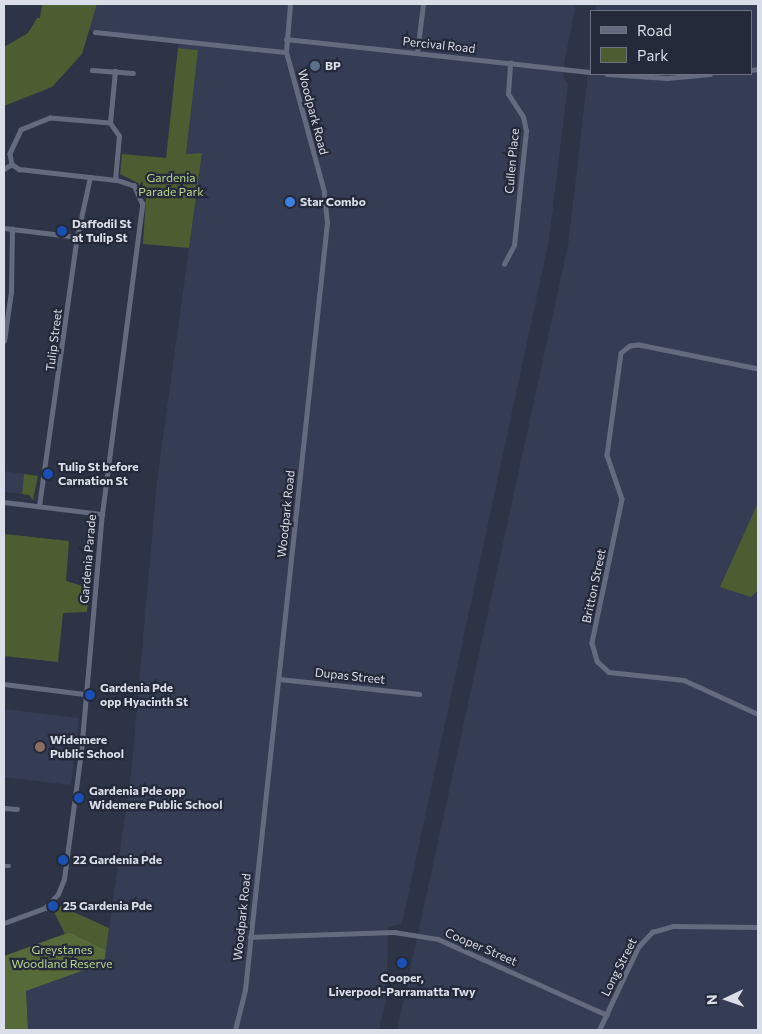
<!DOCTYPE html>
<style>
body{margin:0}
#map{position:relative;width:762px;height:1034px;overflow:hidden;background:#2d3445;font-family:Commissioner,sans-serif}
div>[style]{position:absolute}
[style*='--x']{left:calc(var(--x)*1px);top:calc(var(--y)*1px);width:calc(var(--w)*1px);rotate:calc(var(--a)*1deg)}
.built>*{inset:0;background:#343d54}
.green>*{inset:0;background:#4c5d31}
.forest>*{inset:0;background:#566a39}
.minor>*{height:4.5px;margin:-2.25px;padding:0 2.25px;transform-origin:2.25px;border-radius:2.25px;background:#646b7e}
.dots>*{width:14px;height:14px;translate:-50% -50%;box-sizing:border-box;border:2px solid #242a3a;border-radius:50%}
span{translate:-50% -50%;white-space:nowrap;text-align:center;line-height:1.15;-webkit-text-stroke:4.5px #242a3a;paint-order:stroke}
.street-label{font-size:12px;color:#dadee9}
.poi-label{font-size:12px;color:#dadee9;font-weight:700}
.left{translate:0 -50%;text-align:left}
.park-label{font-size:12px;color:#b8d78b}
.frame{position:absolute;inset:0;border:5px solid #dadee9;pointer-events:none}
.legend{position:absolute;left:590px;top:10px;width:162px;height:65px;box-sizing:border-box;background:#242a3a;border:1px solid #6d7280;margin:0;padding:6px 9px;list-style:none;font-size:15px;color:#dadee9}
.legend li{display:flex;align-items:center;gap:10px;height:25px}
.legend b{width:25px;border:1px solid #6d7280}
.north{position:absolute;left:702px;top:974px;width:50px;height:50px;-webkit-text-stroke:4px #242a3a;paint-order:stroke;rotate:267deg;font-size:14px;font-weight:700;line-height:20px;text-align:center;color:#dadee9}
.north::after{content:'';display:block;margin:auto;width:18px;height:22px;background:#dadee9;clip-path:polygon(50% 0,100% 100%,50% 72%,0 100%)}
</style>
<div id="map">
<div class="built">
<div style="clip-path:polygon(97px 4px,576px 4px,565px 59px,563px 76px,568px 84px,549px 240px,403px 919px,401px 924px,388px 927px,387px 994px,379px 1030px,28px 1030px,26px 991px,104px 963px,131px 774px,157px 481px,202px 154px,186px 154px,198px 50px,178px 48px,178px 41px,89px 30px)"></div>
<div style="clip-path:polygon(596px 4px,758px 4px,758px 1030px,397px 1030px,568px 245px,591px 49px,591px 74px,751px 74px,751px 11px,595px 11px)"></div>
<div style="clip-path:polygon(4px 471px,24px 474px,22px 494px,4px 492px)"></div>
<div style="clip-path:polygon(4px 709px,79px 718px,71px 785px,4px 777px)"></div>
</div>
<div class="green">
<div style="clip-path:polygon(42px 4px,97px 4px,82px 54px,52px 87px,4px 106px,4px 47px,28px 33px,37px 18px,40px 18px)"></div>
<div style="clip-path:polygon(178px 48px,198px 50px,186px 154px,202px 153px,189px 248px,143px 244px,146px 197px,138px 183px,120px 174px,122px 154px,166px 158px)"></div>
<div style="clip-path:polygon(24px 474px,38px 476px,33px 500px,29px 495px,22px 494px)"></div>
<div style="clip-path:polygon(758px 503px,758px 590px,751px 597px,720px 587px)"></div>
<div style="clip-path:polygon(4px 534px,69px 541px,66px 581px,89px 588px,87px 612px,63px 613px,58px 662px,4px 656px)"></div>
<div style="clip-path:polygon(58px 905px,109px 928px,106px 950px,70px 932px,65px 934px,53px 910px)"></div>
</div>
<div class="forest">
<div style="clip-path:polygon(70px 932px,106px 950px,104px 963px,26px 991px,28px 1030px,4px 1030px,4px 956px)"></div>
</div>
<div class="minor">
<div style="--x:95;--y:32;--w:192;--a:6"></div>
<div style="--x:286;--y:39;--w:307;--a:6.2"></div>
<div style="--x:417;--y:53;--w:49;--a:-83"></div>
<div style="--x:92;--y:70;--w:41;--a:4.2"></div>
<div style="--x:751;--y:70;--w:7;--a:-8"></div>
<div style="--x:607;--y:74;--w:60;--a:3.8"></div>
<div style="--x:667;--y:78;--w:43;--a:-5.3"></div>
<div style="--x:110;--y:123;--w:52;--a:-84.5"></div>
<div style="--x:4;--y:169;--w:9;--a:-32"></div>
<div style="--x:4;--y:228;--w:74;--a:7"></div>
<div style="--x:504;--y:264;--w:21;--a:-62"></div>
<div style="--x:514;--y:245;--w:115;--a:-84"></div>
<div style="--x:526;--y:131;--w:14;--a:-102"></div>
<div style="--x:523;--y:117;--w:27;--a:-123"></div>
<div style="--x:508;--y:94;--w:31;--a:-86"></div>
<div style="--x:4;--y:341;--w:49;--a:-81.9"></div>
<div style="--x:11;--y:292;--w:63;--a:-89.1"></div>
<div style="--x:758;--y:369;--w:121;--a:-168.6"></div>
<div style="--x:639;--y:345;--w:9;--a:174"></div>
<div style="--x:630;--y:346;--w:11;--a:142"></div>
<div style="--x:621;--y:353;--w:103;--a:97.8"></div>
<div style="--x:607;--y:455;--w:46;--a:71.2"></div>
<div style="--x:622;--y:499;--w:147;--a:101.8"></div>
<div style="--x:592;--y:643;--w:19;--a:74"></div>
<div style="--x:597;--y:661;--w:16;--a:43"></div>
<div style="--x:609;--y:672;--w:75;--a:6.1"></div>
<div style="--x:684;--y:680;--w:81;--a:24.7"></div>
<div style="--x:4;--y:502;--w:99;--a:7"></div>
<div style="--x:39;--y:506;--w:272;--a:-82"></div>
<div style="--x:77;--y:237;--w:61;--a:-77.8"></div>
<div style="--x:279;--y:679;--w:141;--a:6.1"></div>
<div style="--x:4;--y:684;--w:83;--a:7"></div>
<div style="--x:4;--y:808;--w:13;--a:4"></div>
<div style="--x:4;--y:866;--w:5;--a:0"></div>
<div style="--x:4;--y:923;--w:44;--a:-20.1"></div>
<div style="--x:45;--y:908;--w:19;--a:-47"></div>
<div style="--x:58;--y:894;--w:16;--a:-68"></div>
<div style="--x:64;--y:879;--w:128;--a:-82.4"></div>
<div style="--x:81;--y:752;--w:239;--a:-85"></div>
<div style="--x:102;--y:514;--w:313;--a:-82.6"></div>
<div style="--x:142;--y:204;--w:20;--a:-114"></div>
<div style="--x:134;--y:186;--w:20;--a:-162"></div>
<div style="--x:115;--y:180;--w:44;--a:-84.8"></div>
<div style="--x:119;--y:136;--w:16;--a:-125"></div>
<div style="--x:110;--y:123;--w:60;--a:-175.2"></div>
<div style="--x:50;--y:118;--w:31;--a:158"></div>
<div style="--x:21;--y:130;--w:26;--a:115"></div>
<div style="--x:10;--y:154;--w:10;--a:79"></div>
<div style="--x:12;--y:164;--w:9;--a:36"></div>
<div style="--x:19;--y:169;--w:97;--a:6.5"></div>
<div style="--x:250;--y:937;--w:144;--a:-2"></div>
<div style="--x:394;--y:932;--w:45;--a:9"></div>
<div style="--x:438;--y:939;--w:185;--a:24.2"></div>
<div style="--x:235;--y:1030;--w:41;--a:-76"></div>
<div style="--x:245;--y:990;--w:771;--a:-83.9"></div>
<div style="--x:327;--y:223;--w:31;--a:-96"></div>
<div style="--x:324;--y:192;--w:145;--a:-105.2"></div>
<div style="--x:286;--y:52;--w:48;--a:-85.2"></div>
<div style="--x:599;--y:1030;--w:92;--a:-64.8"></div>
<div style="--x:638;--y:947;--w:21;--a:-47"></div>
<div style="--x:652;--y:932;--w:22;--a:-16"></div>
<div style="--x:673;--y:926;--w:85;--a:0.7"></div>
</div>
<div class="dots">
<div style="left:315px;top:66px;background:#5c6f8a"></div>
<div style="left:290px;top:202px;background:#3f7fe0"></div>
<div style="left:62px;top:231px;background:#1a4fb4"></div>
<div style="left:48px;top:474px;background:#1a4fb4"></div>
<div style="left:90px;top:695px;background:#1a4fb4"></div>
<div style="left:40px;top:747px;background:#8d6e63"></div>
<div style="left:79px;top:798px;background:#1a4fb4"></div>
<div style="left:63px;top:860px;background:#1a4fb4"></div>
<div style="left:53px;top:906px;background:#1a4fb4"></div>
<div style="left:402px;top:963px;background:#1a4fb4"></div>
</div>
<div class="street-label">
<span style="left:439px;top:45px;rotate:6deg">Percival Road</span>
<span style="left:313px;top:112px;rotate:75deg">Woodpark Road</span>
<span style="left:512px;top:161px;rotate:-85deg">Cullen Place</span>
<span style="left:54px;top:340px;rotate:-83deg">Tulip Street</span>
<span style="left:286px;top:514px;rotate:-84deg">Woodpark Road</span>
<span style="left:88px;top:559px;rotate:-85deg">Gardenia Parade</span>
<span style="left:594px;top:586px;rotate:-78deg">Britton Street</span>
<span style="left:350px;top:676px;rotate:6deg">Dupas Street</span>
<span style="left:242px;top:917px;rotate:-84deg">Woodpark Road</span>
<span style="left:481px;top:947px;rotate:23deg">Cooper Street</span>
<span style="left:619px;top:967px;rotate:-63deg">Long Street</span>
</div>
<div class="poi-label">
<span class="left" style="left:325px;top:66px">BP</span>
<span class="left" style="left:300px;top:202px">Star Combo</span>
<span class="left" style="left:72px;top:231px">Daffodil St<br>at Tulip St</span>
<span class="left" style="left:58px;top:474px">Tulip St before<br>Carnation St</span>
<span class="left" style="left:100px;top:695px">Gardenia Pde<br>opp Hyacinth St</span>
<span class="left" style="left:50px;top:747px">Widemere<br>Public School</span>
<span class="left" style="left:89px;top:798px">Gardenia Pde opp<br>Widemere Public School</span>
<span class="left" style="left:73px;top:860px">22 Gardenia Pde</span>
<span class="left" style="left:63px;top:906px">25 Gardenia Pde</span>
<span style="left:402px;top:985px">Cooper,<br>Liverpool-Parramatta Twy</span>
</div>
<div class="park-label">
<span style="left:171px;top:185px">Gardenia<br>Parade Park</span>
<span style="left:62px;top:957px">Greystanes<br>Woodland Reserve</span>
</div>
<div class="frame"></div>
<ul class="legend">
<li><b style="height:6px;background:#646b7e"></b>Road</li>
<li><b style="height:14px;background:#4c5d31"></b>Park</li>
</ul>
<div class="north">N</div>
</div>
